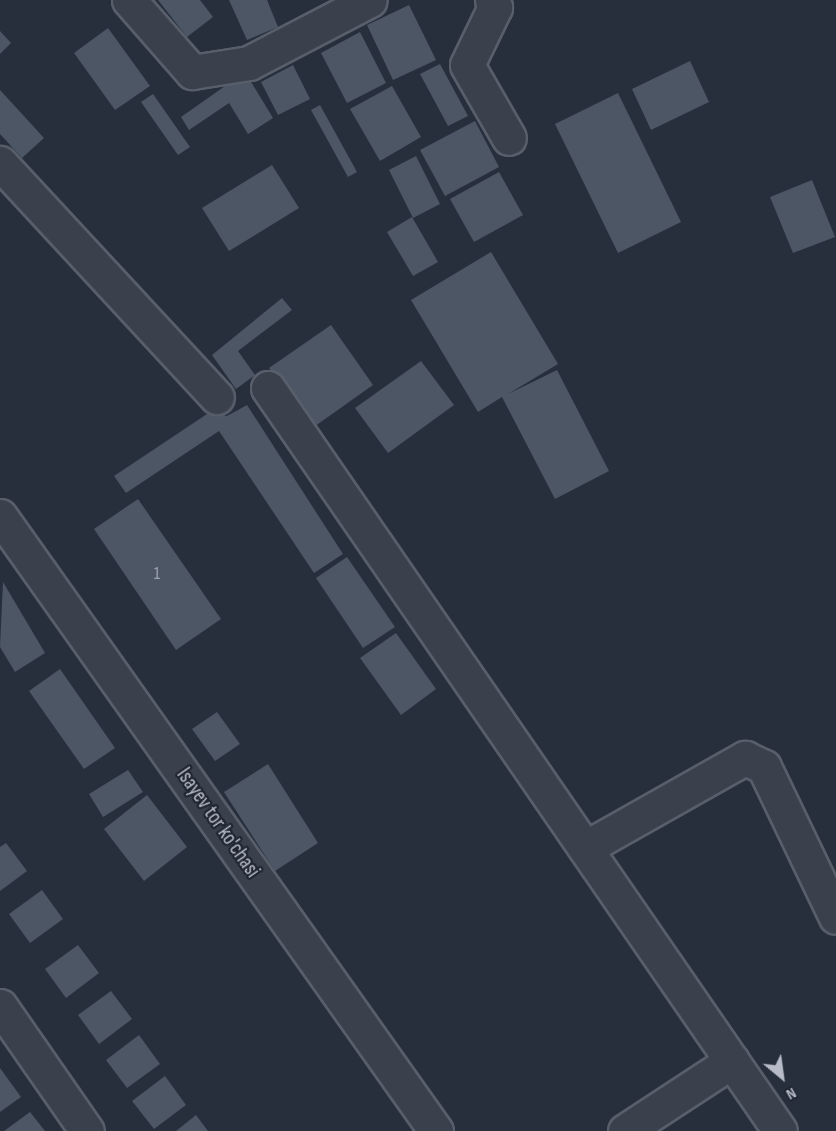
<!DOCTYPE html>
<style>
body{margin:0}
#map{position:relative;width:836px;height:1131px;overflow:hidden;background:#272f3d;font-family:"Sofia Sans Condensed",sans-serif}
div>[style]{position:absolute}
[style*='--x']{left:calc(var(--x)*1px);top:calc(var(--y)*1px);width:calc(var(--w)*1px);rotate:calc(var(--a)*1deg)}
.building>*{inset:0;background:#4d5665}
.roads{filter:drop-shadow(2px 0 #585f6b) drop-shadow(-2px 0 #585f6b) drop-shadow(0 2px #585f6b) drop-shadow(0 -2px #585f6b)}
.minor>*{height:33px;margin:-16.5px;padding:0 16.5px;transform-origin:16.5px;border-radius:16.5px;background:#3a414d}
span{translate:-50% -50%;white-space:nowrap;text-align:center;line-height:1.15;-webkit-text-stroke:4.5px #1f2632;paint-order:stroke}
.number-label{font-size:18px;color:#9ca2af}
.number-label span{-webkit-text-stroke-width:0}
.street-label{font-size:21px;color:#b7bcc8}
.north{position:absolute;left:752px;top:1047px;width:60px;height:60px;-webkit-text-stroke:4px #1f2632;paint-order:stroke;rotate:151deg;font-size:16px;font-weight:700;line-height:24px;text-align:center;color:#b7bcc8}
.north::after{content:'';display:block;margin:auto;width:21px;height:27px;background:#b7bcc8;clip-path:polygon(50% 0,100% 100%,50% 72%,0 100%)}
</style>
<div id="map">
<div class="building">
<div style="clip-path:polygon(158px 0,200px 0,213px 17px,187px 37px)"></div>
<div style="clip-path:polygon(229px 0,267px 0,278px 27px,247px 40px)"></div>
<div style="clip-path:polygon(409px 5px,436px 60px,393px 80px,367px 25px)"></div>
<div style="clip-path:polygon(108px 28px,150px 86px,115px 110px,74px 53px)"></div>
<div style="clip-path:polygon(0 31px,11px 43px,0 54px)"></div>
<div style="clip-path:polygon(360px 32px,386px 83px,347px 103px,321px 53px)"></div>
<div style="clip-path:polygon(690px 61px,709px 102px,651px 130px,632px 89px)"></div>
<div style="clip-path:polygon(440px 64px,468px 116px,448px 126px,420px 74px)"></div>
<div style="clip-path:polygon(293px 65px,310px 99px,278px 115px,261px 82px)"></div>
<div style="clip-path:polygon(245px 72px,273px 118px,248px 134px,229px 103px,189px 130px,181px 117px)"></div>
<div style="clip-path:polygon(392px 86px,421px 137px,380px 161px,350px 109px)"></div>
<div style="clip-path:polygon(0 90px,44px 138px,22px 158px,0 134px)"></div>
<div style="clip-path:polygon(618px 93px,681px 222px,618px 253px,555px 124px)"></div>
<div style="clip-path:polygon(153px 94px,190px 147px,178px 155px,141px 102px)"></div>
<div style="clip-path:polygon(320px 105px,357px 172px,348px 177px,311px 110px)"></div>
<div style="clip-path:polygon(475px 121px,499px 167px,445px 196px,420px 150px)"></div>
<div style="clip-path:polygon(416px 156px,440px 204px,413px 218px,389px 170px)"></div>
<div style="clip-path:polygon(272px 165px,299px 208px,229px 251px,202px 208px)"></div>
<div style="clip-path:polygon(499px 172px,523px 215px,474px 242px,450px 199px)"></div>
<div style="clip-path:polygon(812px 180px,835px 237px,793px 253px,770px 197px)"></div>
<div style="clip-path:polygon(412px 217px,438px 262px,413px 276px,387px 232px)"></div>
<div style="clip-path:polygon(491px 252px,558px 364px,508px 394px,557px 370px,609px 471px,555px 499px,502px 397px,478px 412px,411px 300px)"></div>
<div style="clip-path:polygon(282px 298px,292px 310px,238px 351px,255px 375px,236px 389px,212px 355px)"></div>
<div style="clip-path:polygon(331px 325px,373px 385px,311px 429px,269px 368px)"></div>
<div style="clip-path:polygon(421px 361px,454px 405px,388px 453px,355px 408px)"></div>
<div style="clip-path:polygon(247px 405px,343px 554px,314px 573px,219px 431px,126px 493px,114px 476px,210px 412px,227px 416px)"></div>
<div style="clip-path:polygon(138px 499px,221px 619px,176px 650px,94px 529px)"></div>
<div style="clip-path:polygon(347px 557px,395px 627px,363px 648px,316px 578px)"></div>
<div style="clip-path:polygon(3px 582px,45px 653px,15px 672px,0 647px)"></div>
<div style="clip-path:polygon(396px 633px,436px 689px,401px 715px,360px 658px)"></div>
<div style="clip-path:polygon(60px 669px,115px 748px,84px 769px,29px 691px)"></div>
<div style="clip-path:polygon(217px 712px,240px 744px,215px 761px,192px 729px)"></div>
<div style="clip-path:polygon(268px 764px,318px 843px,275px 871px,224px 792px)"></div>
<div style="clip-path:polygon(128px 770px,143px 792px,103px 817px,89px 794px)"></div>
<div style="clip-path:polygon(147px 795px,187px 847px,144px 881px,104px 829px)"></div>
<div style="clip-path:polygon(6px 843px,27px 871px,0 891px,0 847px)"></div>
<div style="clip-path:polygon(42px 890px,63px 919px,30px 943px,9px 914px)"></div>
<div style="clip-path:polygon(78px 945px,99px 973px,66px 998px,45px 969px)"></div>
<div style="clip-path:polygon(111px 991px,132px 1019px,99px 1044px,78px 1015px)"></div>
<div style="clip-path:polygon(139px 1035px,160px 1064px,127px 1088px,106px 1060px)"></div>
<div style="clip-path:polygon(0 1068px,21px 1097px,0 1112px)"></div>
<div style="clip-path:polygon(165px 1076px,186px 1105px,154px 1129px,132px 1101px)"></div>
<div style="clip-path:polygon(30px 1112px,45px 1131px,4px 1131px)"></div>
<div style="clip-path:polygon(196px 1115px,208px 1131px,176px 1131px)"></div>
</div>
<div class="roads">
<div class="minor">
<div style="--x:129;--y:0;--w:96;--a:48.8"></div>
<div style="--x:192;--y:72;--w:58;--a:-9"></div>
<div style="--x:249;--y:63;--w:136;--a:-27.5"></div>
<div style="--x:492;--y:0;--w:8;--a:67"></div>
<div style="--x:495;--y:7;--w:64;--a:115.8"></div>
<div style="--x:467;--y:65;--w:84;--a:60.1"></div>
<div style="--x:0;--y:163;--w:319;--a:47.2"></div>
<div style="--x:268;--y:388;--w:902;--a:55.43"></div>
<div style="--x:0;--y:516;--w:754;--a:54.67"></div>
<div style="--x:585;--y:848;--w:184;--a:-29.4"></div>
<div style="--x:745;--y:758;--w:21;--a:25"></div>
<div style="--x:764;--y:767;--w:166;--a:64.4"></div>
<div style="--x:0;--y:1006;--w:152;--a:55.2"></div>
<div style="--x:625;--y:1131;--w:128;--a:-33.2"></div>
</div>
</div>
<div class="number-label">
<span style="left:157px;top:574px">1</span>
</div>
<div class="street-label">
<span style="left:218px;top:823px;rotate:55deg">Isayev tor ko'chasi</span>
</div>
<div class="north">N</div>
</div>
